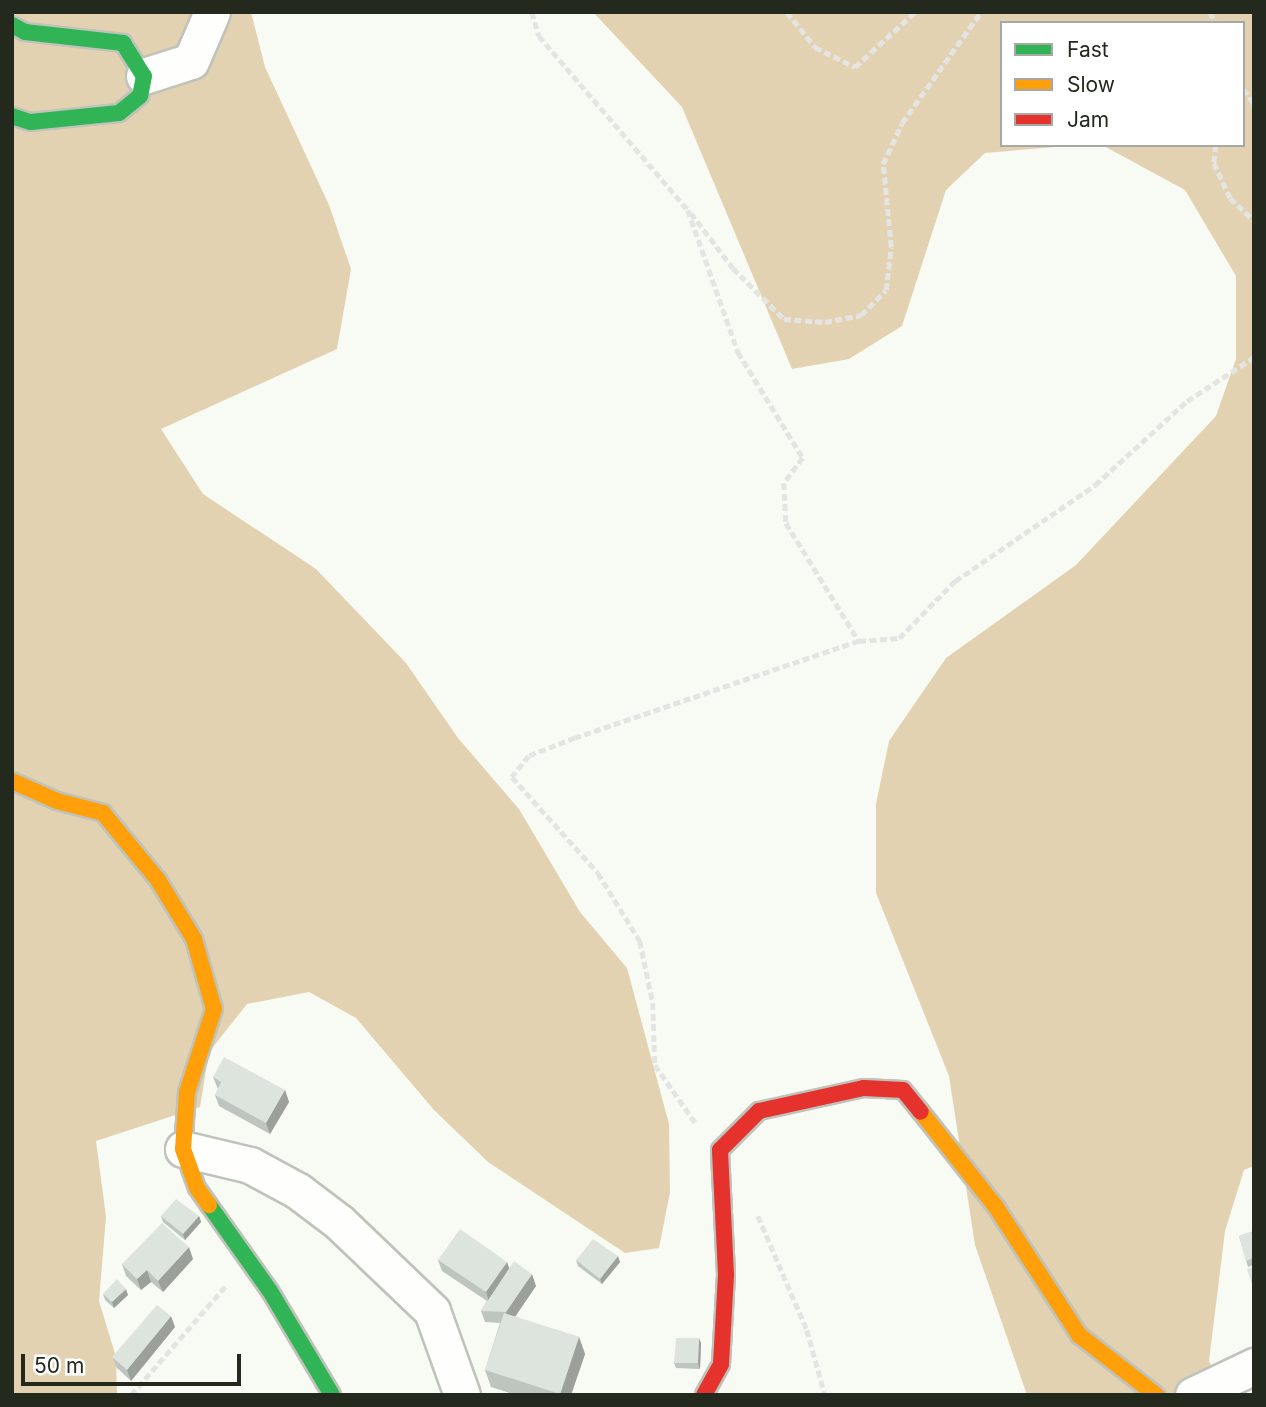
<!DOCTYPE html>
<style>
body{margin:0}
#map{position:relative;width:1266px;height:1407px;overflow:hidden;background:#f8fbf4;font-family:Inter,sans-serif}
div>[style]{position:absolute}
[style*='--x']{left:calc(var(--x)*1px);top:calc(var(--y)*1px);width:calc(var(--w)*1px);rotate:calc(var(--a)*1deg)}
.forest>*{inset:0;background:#e3d2b1}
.path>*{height:4.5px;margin-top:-2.25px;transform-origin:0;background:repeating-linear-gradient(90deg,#e4e5e3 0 7px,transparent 0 10.5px)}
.roads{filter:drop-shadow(2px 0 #bfc3ba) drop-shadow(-2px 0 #bfc3ba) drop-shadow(0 2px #bfc3ba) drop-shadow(0 -2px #bfc3ba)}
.street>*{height:35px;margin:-17.5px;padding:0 17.5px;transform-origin:17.5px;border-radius:17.5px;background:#fefefd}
.fast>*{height:16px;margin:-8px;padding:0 8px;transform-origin:8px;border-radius:8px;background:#30b455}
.slow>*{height:16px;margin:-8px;padding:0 8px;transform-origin:8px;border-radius:8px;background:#ff9f0a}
.jam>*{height:16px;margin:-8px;padding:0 8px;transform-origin:8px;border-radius:8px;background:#e5322d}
.wall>*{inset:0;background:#bec4be}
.shaded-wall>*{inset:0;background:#9ba09b}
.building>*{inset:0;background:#dde4dd}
span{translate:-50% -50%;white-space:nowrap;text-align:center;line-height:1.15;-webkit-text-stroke:6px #fff;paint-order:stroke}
.frame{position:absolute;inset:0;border:14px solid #24291d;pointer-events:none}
.legend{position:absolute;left:1000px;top:21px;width:245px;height:126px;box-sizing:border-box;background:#fff;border:2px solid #a7a9a5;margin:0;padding:9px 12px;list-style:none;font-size:21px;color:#24291d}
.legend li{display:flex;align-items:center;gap:14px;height:35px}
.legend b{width:35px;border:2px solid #a7a9a5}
.scale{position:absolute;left:21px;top:1354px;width:220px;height:32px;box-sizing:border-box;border:4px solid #24291d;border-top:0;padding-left:9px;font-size:21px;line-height:24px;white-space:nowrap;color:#24291d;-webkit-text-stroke:5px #fff;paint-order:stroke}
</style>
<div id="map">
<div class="forest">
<div style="clip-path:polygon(12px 12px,251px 12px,265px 67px,329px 205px,351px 269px,337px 349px,161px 429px,203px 494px,316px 569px,406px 663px,458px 738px,519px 809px,580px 912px,627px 968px,669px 1124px,670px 1192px,659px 1248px,625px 1253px,488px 1162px,434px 1110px,356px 1018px,309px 992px,247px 1004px,209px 1052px,200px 1107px,96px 1141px,106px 1217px,99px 1301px,116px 1357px,117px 1395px,12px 1395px)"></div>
<div style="clip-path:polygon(593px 12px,1254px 12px,1254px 1166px,1244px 1170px,1225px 1231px,1209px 1361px,1226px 1395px,1027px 1395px,975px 1245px,949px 1076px,876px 893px,876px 804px,889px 741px,946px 658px,1076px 565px,1216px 416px,1236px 359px,1236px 276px,1185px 190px,1102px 145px,1243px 145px,1243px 23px,1002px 23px,1002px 145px,1079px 145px,985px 153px,946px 190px,902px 326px,849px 359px,792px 369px,682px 107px)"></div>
</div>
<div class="path">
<div style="--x:532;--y:12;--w:25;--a:74"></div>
<div style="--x:539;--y:36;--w:229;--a:49.4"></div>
<div style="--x:688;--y:210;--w:151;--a:70.6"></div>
<div style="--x:738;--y:352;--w:124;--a:58.5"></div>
<div style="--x:803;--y:458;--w:31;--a:127"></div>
<div style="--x:784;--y:483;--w:40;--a:87.1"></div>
<div style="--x:786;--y:523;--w:139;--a:58.3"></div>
<div style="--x:859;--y:641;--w:300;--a:161.1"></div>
<div style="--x:575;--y:738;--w:49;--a:158.6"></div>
<div style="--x:529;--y:756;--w:27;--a:129"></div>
<div style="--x:512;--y:777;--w:129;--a:48.1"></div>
<div style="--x:598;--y:873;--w:80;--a:58.3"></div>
<div style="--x:640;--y:941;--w:63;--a:78.2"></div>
<div style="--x:653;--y:1003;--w:62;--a:88.2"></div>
<div style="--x:655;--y:1065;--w:73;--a:55"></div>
<div style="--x:787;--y:12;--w:45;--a:51.3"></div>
<div style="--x:815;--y:47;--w:45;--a:26.6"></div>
<div style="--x:855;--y:67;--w:81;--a:-42.5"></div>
<div style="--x:1210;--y:12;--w:13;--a:61"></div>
<div style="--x:1243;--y:89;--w:18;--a:52"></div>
<div style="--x:1216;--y:145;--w:18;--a:96"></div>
<div style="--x:1214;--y:163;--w:38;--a:65"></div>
<div style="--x:1230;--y:198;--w:33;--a:43"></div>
<div style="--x:691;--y:213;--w:69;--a:52.6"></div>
<div style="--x:733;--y:268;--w:72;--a:45"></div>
<div style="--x:784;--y:319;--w:41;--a:4.2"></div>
<div style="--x:825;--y:322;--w:37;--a:-11"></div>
<div style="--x:861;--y:315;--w:35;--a:-45"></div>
<div style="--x:886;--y:290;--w:43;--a:-83.4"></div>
<div style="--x:891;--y:247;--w:83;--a:-95.5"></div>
<div style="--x:883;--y:164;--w:45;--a:-65.1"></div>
<div style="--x:902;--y:123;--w:136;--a:-54.6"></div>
<div style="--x:859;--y:641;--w:40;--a:-4.3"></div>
<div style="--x:899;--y:638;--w:80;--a:-45.5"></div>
<div style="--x:955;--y:581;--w:170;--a:-34.4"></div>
<div style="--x:1095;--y:485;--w:125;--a:-42.4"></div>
<div style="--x:1187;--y:401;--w:80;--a:-33.3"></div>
<div style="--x:758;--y:1216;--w:124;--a:66.7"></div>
<div style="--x:807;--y:1330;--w:67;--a:74.5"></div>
<div style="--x:131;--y:1395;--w:147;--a:-49.1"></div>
</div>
<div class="roads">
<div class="street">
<div style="--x:144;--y:76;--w:49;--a:-17.7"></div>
<div style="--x:191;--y:61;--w:53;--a:-66.8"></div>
<div style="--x:183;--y:1149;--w:69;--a:13.4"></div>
<div style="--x:250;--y:1165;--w:55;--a:28.4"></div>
<div style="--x:298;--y:1191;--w:51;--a:37.1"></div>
<div style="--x:339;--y:1222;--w:129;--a:43.7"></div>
<div style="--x:432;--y:1311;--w:89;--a:70.3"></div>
<div style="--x:1193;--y:1395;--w:68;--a:-25.4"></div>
</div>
<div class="fast">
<div style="--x:12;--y:25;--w:15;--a:28"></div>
<div style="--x:25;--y:32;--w:99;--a:6.4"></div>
<div style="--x:123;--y:43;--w:39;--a:58"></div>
<div style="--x:144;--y:76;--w:20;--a:101"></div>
<div style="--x:140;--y:96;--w:27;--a:141"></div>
<div style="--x:119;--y:113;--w:89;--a:174.2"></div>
<div style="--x:30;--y:122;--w:19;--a:-162"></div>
<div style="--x:209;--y:1205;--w:105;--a:54.7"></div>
<div style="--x:270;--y:1291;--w:121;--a:59.2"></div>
</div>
<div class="slow">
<div style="--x:12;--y:781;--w:49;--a:24"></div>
<div style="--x:57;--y:801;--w:48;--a:14.6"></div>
<div style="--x:103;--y:813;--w:87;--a:50.6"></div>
<div style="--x:158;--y:880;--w:69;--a:58.6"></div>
<div style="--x:194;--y:939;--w:73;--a:74.1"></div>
<div style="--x:214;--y:1009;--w:87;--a:108"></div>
<div style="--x:187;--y:1092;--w:57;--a:94"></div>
<div style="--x:183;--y:1149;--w:41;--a:70.3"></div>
<div style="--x:197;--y:1188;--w:21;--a:55"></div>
<div style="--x:921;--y:1112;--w:121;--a:51.7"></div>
<div style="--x:996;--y:1207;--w:153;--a:57"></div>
<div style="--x:1079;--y:1335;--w:98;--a:37.9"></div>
</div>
<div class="jam">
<div style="--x:704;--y:1395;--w:35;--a:-61"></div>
<div style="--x:721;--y:1364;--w:90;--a:-86.8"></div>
<div style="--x:726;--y:1274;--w:124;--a:-92.8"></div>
<div style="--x:720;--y:1150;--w:55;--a:-45"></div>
<div style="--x:759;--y:1111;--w:107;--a:-12.4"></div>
<div style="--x:864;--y:1088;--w:39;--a:3"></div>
<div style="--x:903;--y:1090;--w:28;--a:51"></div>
</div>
</div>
<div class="wall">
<div style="clip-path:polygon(213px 1077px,285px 1090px,289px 1102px,270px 1134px,219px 1106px,215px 1095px,218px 1089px)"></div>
<div style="clip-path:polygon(161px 1216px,199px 1216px,201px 1222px,185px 1240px,163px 1222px)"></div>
<div style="clip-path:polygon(1254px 1231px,1254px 1265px,1248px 1267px,1239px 1236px)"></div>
<div style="clip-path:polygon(193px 1259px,163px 1292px,151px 1282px,141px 1290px,126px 1276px,122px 1264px)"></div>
<div style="clip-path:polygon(438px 1260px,509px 1269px,536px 1286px,515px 1317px,579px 1337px,585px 1354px,571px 1395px,516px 1395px,491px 1387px,485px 1370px,500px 1323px,485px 1322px,481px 1311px,487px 1301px,442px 1271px)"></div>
<div style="clip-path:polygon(576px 1260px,620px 1262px,602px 1284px,578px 1266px)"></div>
<div style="clip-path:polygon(103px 1294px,128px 1295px,114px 1308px,105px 1300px)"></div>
<div style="clip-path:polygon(175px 1327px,131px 1381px,117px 1368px,112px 1357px)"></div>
<div style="clip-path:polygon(701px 1343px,700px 1369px,676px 1368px,674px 1363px)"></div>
</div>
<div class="shaded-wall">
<div style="clip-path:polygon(285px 1090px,289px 1102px,270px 1134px,266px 1123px)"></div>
<div style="clip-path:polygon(199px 1216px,201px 1222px,185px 1240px,183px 1234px)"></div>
<div style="clip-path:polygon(189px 1247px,193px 1259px,163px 1292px,158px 1281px)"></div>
<div style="clip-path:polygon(618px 1256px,620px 1262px,602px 1284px,600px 1279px)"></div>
<div style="clip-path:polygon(507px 1262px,511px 1273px,490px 1304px,486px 1292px)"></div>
<div style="clip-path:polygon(147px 1270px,151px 1282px,141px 1290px,137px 1279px)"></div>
<div style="clip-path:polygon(532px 1274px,536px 1286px,510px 1324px,506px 1312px)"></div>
<div style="clip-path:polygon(126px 1289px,128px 1295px,114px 1308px,112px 1302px)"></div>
<div style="clip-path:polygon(171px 1316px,175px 1327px,131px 1381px,127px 1370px)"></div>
<div style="clip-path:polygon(579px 1337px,585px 1354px,571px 1395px,560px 1395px)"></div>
<div style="clip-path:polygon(699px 1338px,701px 1343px,700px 1369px,698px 1363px)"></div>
</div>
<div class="building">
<div style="clip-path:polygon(224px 1057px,285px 1090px,266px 1123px,215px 1095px,221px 1082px,213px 1077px)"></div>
<div style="clip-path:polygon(176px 1199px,199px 1216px,183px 1234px,161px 1216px)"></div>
<div style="clip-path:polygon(162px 1223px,189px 1247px,158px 1281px,147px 1270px,137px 1279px,122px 1264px)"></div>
<div style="clip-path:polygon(460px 1229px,507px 1262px,486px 1292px,438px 1260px)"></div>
<div style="clip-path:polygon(1254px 1231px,1254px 1258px,1246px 1261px,1239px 1236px)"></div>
<div style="clip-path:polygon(593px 1239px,618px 1256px,600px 1279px,576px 1260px)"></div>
<div style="clip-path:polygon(514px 1261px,532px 1274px,506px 1312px,481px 1311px)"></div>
<div style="clip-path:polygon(1254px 1267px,1254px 1291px,1247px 1269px)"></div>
<div style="clip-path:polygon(117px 1279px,126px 1289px,112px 1302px,103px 1294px)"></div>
<div style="clip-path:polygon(157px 1305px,171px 1316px,127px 1370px,112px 1357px)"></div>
<div style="clip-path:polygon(504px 1313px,579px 1337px,560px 1394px,485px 1370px)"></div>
<div style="clip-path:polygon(676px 1338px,699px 1338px,698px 1363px,674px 1363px)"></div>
</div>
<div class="frame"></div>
<ul class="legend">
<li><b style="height:9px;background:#30b455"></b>Fast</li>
<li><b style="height:9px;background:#ff9f0a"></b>Slow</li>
<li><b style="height:9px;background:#e5322d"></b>Jam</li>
</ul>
<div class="scale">50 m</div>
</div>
